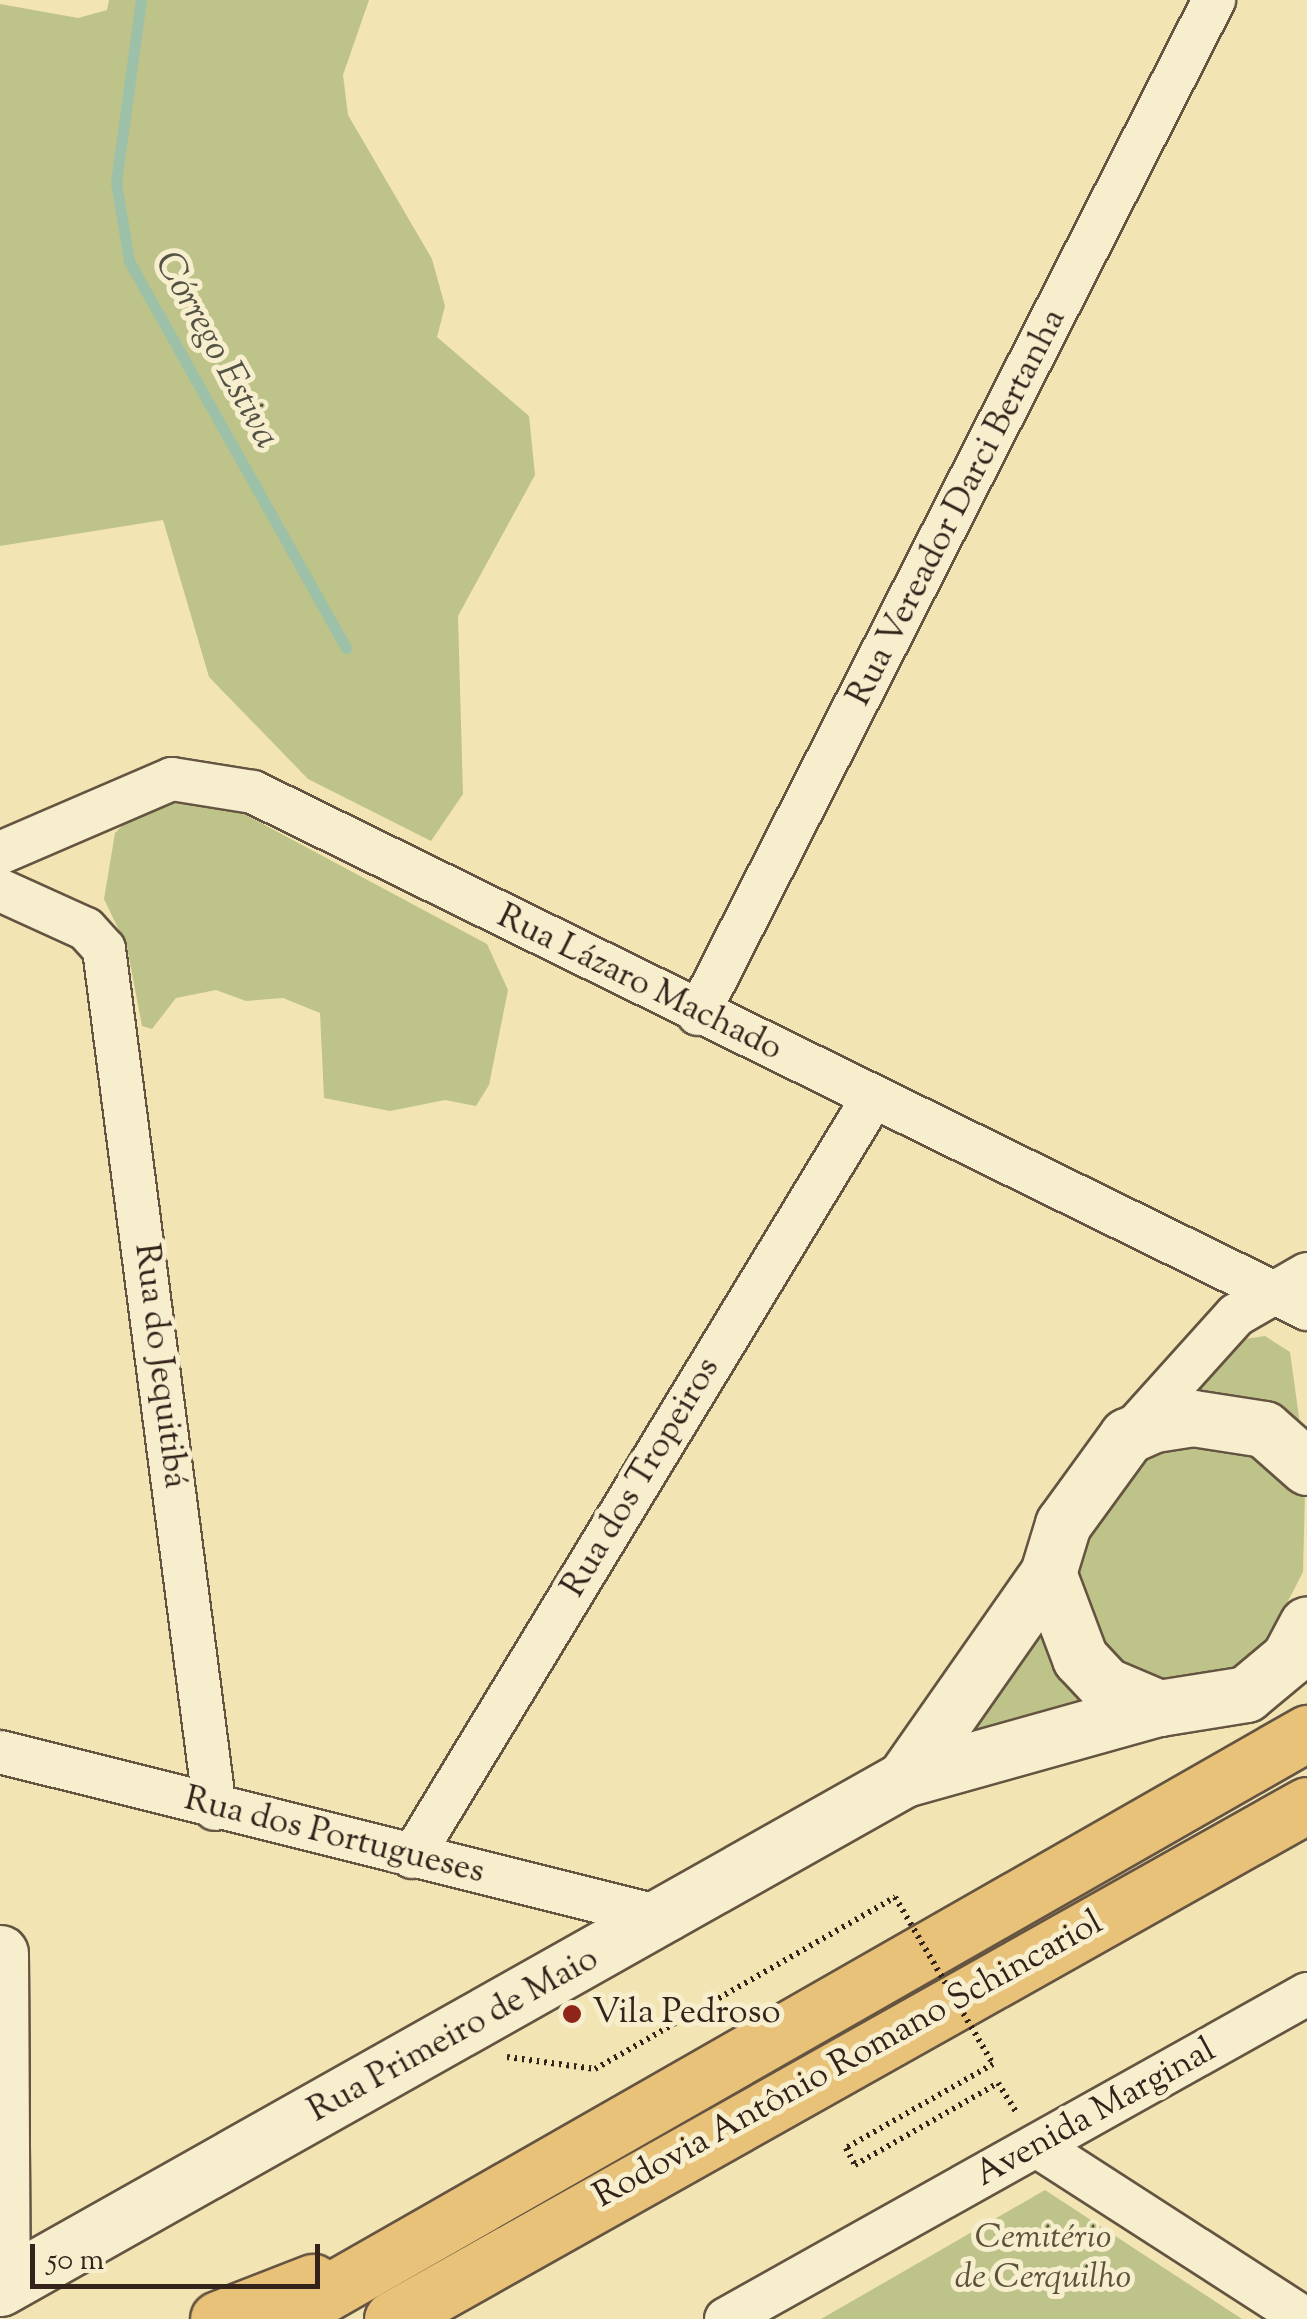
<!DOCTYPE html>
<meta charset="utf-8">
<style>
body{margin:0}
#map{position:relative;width:1307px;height:2319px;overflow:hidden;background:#f2e5b3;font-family:"Sorts Mill Goudy",serif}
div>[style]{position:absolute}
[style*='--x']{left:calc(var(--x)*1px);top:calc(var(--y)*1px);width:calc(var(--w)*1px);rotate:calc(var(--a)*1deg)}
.green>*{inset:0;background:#bec38a}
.stream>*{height:11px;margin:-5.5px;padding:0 5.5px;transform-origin:5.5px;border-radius:5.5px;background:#9cc0a8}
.path>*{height:6px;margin-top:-3px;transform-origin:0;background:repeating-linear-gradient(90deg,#34231b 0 2.5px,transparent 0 7.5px)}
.roads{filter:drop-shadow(2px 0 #645441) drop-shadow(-2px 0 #645441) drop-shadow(0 2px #645441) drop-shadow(0 -2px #645441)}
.minor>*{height:42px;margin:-21px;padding:0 21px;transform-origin:21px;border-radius:21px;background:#f7eece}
.tertiary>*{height:55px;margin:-27.5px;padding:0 27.5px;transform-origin:27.5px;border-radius:27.5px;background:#f7eece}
.trunk>*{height:55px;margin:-27.5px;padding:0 27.5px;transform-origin:27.5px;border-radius:27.5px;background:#e9c27a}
.path-bridge>*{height:6px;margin-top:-3px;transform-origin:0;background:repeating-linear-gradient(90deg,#34231b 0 2.5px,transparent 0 7.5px)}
.dots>*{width:28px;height:28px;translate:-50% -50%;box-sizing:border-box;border:5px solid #f7eece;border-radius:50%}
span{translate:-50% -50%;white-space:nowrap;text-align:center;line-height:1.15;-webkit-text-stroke:10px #f7eece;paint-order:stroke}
.street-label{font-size:35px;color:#34231b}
.poi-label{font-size:35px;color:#34231b}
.left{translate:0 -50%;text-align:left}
.park-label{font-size:35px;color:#5d533c;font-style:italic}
.water-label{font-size:38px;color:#535245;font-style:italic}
.scale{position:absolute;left:30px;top:2244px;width:290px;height:45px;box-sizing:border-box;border:5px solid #34231b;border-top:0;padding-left:12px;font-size:30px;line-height:35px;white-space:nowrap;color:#34231b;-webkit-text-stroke:8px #f7eece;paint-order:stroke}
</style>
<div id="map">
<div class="green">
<div style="clip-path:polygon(109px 0,369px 0,343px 75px,348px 115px,432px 259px,445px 306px,437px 337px,529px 416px,535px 475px,458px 616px,463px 794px,431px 841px,308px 779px,209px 677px,163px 520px,0 546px,0 4px,78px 18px,107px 10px)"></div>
<div style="clip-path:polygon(199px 799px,231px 807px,487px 944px,508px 990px,489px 1085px,476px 1106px,445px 1100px,390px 1111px,324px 1098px,320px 1013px,283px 998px,246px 1001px,216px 990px,176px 998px,152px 1029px,142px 1026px,127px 947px,104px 899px,115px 833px,139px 809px)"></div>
<div style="clip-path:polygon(1265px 1336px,1290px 1352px,1302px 1439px,1198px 1405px,1188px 1385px,1244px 1339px)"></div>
<div style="clip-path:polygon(1242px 1439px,1305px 1493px,1303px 1572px,1263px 1650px,1207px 1691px,1127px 1681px,1075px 1621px,1078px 1526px,1152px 1442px)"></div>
<div style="clip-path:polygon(1042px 1617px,1097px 1703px,976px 1734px,970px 1721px)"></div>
<div style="clip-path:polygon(1045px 2190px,1242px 2319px,821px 2319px)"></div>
</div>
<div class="stream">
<div style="--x:141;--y:0;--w:184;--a:97.8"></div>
<div style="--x:116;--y:182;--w:80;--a:80.7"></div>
<div style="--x:129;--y:261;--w:444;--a:60.7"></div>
</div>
<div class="path">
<div style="--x:507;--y:2057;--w:89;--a:7.8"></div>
<div style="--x:998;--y:2083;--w:36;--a:58"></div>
</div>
<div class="roads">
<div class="minor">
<div style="--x:0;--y:853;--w:187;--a:-23.3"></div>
<div style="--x:172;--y:779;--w:82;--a:9.1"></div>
<div style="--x:253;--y:792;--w:1174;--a:26.13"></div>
<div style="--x:0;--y:890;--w:94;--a:24.4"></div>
<div style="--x:86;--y:929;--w:27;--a:48"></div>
<div style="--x:104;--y:949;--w:867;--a:82.65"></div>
<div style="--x:698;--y:1014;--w:1138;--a:-63.03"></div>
<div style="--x:1127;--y:1436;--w:163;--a:-48"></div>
<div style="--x:1236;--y:1315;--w:82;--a:-30"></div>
<div style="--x:0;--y:1752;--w:690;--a:14.02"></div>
<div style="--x:412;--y:1857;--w:887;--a:-58.75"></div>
<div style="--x:1040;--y:2148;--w:315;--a:32.8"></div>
<div style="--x:726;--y:2319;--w:666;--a:-29.22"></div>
</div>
<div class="tertiary">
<div style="--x:1307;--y:1467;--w:57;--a:-138.5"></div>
<div style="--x:1264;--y:1429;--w:72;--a:-171.2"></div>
<div style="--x:1193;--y:1418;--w:39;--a:171"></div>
<div style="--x:1154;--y:1424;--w:30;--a:156"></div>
<div style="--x:1127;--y:1436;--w:109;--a:126"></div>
<div style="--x:1063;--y:1524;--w:51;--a:107"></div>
<div style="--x:1048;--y:1573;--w:91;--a:69.4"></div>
<div style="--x:1080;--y:1658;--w:37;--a:47"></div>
<div style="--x:1105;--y:1685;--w:59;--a:23.1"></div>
<div style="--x:1159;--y:1708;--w:88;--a:-9.1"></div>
<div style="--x:1246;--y:1694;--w:56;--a:-39.9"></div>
<div style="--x:1289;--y:1658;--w:38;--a:-62"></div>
<div style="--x:904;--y:1779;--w:251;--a:-55"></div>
<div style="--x:0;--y:1953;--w:333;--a:89.7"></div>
<div style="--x:0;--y:2288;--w:1037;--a:-29.38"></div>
<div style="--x:904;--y:1779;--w:265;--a:-15.6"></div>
</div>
<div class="trunk">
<div style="--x:218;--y:2319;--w:102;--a:-21.3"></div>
<div style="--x:281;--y:2319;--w:1182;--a:-29.73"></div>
<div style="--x:392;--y:2319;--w:1049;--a:-29.33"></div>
</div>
</div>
<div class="path-bridge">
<div style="--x:595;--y:2069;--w:346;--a:-29.8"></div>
<div style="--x:895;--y:1897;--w:194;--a:59.6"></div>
<div style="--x:993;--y:2064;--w:169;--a:150.3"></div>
<div style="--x:846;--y:2148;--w:19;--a:62"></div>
<div style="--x:855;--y:2165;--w:165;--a:-29.8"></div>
</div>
<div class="dots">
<div style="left:572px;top:2014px;background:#8f2418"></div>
</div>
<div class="street-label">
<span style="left:958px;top:508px;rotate:-63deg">Rua Vereador Darci Bertanha</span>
<span style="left:639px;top:984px;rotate:26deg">Rua Lázaro Machado</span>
<span style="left:159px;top:1366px;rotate:83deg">Rua do Jequitibá</span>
<span style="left:642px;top:1478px;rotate:-59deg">Rua dos Tropeiros</span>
<span style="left:334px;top:1837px;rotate:14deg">Rua dos Portugueses</span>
<span style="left:454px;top:2036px;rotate:-29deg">Rua Primeiro de Maio</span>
<span style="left:849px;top:2061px;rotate:-29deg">Rodovia Antônio Romano Schincariol</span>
<span style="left:1096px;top:2114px;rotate:-29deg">Avenida Marginal</span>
</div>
<div class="poi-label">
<span class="left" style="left:592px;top:2014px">Vila Pedroso</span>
</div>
<div class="park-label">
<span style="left:1043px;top:2259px">Cemitério<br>de Cerquilho</span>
</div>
<div class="water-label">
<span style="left:215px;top:351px;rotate:61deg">Córrego Estiva</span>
</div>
<div class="scale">50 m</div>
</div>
